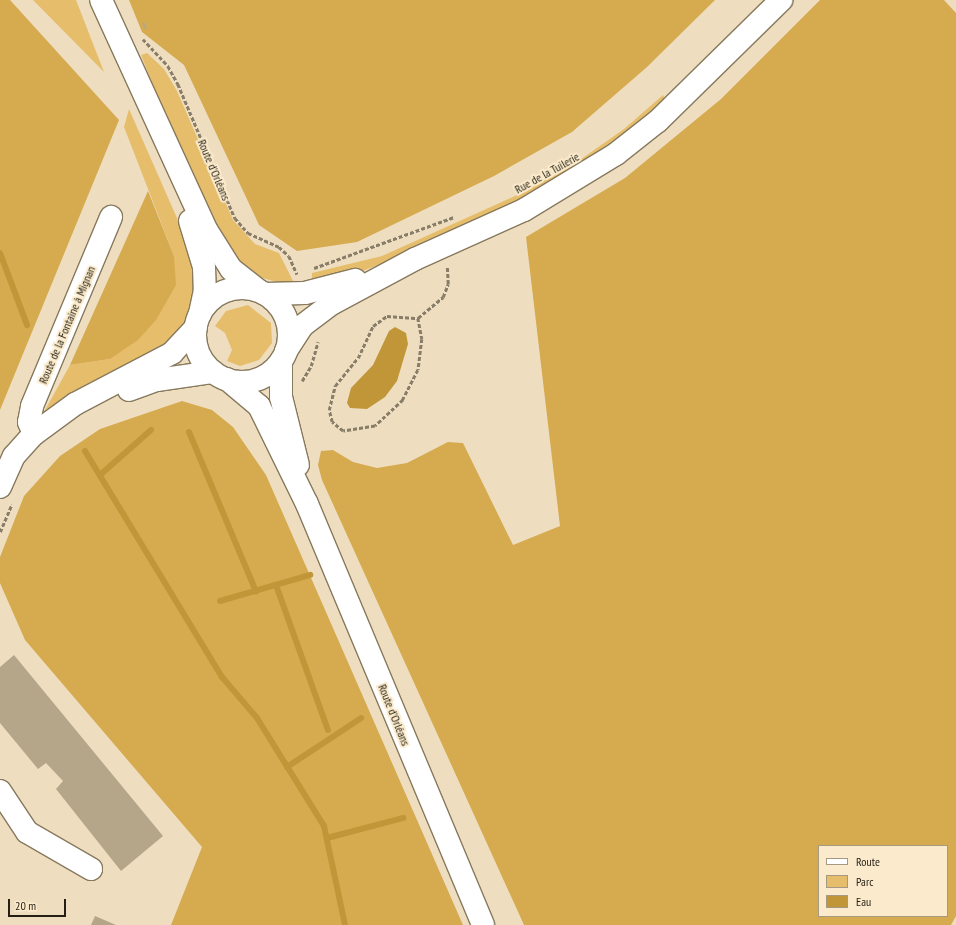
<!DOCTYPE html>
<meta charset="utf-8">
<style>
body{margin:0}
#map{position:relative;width:956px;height:925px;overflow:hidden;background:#eedebf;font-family:"PT Sans Narrow",sans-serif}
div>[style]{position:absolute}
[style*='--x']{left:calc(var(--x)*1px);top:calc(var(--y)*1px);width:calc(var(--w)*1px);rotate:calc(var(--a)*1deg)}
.green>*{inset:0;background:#e6bd6a}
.forest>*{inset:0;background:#d6ab50}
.water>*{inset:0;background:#c09639}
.stream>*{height:6px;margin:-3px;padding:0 3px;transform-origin:3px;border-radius:3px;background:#c09639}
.building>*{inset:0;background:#b5a689}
.path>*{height:2.5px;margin-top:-1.25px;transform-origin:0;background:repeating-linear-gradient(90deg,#887d68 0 4px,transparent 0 6px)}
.roads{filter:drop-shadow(1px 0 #87795d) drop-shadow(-1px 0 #87795d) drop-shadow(0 1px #87795d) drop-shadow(0 -1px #87795d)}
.minor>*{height:22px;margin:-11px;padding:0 11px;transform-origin:11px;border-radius:11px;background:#fff}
.major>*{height:22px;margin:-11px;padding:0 11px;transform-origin:11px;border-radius:11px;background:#fff}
.major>.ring{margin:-11px;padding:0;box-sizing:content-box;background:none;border:22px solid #fff;border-radius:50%}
span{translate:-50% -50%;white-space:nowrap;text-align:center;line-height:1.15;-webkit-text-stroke:4px #fbebcc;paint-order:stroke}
.street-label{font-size:12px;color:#241e13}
.legend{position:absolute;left:818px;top:845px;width:130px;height:72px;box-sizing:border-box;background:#fbebcc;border:1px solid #a59982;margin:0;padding:5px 7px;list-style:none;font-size:12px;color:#241e13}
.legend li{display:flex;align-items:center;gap:8px;height:20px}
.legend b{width:20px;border:1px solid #a59982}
.scale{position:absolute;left:8px;top:899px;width:58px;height:18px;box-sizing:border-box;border:2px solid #241e13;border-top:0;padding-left:5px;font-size:12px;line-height:14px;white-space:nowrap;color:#241e13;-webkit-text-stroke:3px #fbebcc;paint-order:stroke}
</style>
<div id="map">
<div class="green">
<div style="clip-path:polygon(33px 0,76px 0,104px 72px)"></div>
<div style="clip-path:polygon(147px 53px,164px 69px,177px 91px,233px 220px,255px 244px,279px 253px,296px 287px,251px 275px,230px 259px,168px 123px,141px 55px)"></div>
<div style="clip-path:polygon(663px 95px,665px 100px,629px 131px,533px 195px,388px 261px,337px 281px,312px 282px,312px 273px,382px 256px,526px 191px,577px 162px,624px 129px)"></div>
<div style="clip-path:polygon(129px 109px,195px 259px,197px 282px,193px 301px,182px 330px,151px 357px,44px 412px,70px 365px,110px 359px,174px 256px,124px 127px)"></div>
<div style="clip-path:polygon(248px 305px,271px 323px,272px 343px,259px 360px,240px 366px,227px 361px,232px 350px,225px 333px,215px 326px,226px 311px)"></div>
</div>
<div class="forest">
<div style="clip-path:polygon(0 0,10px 0,119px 120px,0 410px)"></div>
<div style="clip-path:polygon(129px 0,715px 0,647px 67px,572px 132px,494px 176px,357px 242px,297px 251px,259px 225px,184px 65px,142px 32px)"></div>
<div style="clip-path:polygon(evenodd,820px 0,944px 0,956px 13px,956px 916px,951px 925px,524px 925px,322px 480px,318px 465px,321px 451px,333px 450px,353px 462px,377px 468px,407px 463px,448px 442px,463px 443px,513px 545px,560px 526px,526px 237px,625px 178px,721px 99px,820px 0,819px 846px,947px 846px,947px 916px,819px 916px,819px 846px)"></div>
<div style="clip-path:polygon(148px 191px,174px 256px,176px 285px,156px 320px,138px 340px,110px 359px,70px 365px)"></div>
<div style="clip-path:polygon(182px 401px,212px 410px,233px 427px,266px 475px,463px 925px,171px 925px,202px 847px,25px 640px,0 583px,0 557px,24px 496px,60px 456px,100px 429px)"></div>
</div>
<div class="water">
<div style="clip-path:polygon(395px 327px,406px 333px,408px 344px,397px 381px,385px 397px,367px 409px,350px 408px,347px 403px,351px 388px,373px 365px,389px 331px)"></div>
</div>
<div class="stream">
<div style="--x:0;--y:253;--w:77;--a:69.4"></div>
<div style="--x:189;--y:432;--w:173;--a:67.2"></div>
<div style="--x:85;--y:451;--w:264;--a:58.8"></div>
<div style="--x:222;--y:677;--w:54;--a:49.5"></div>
<div style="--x:257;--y:718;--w:127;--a:58.2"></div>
<div style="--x:324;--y:826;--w:101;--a:78"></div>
<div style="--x:100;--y:475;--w:68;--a:-41.4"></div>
<div style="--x:276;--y:585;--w:154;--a:70.3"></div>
<div style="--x:220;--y:601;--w:94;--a:-16.1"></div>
<div style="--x:287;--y:767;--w:89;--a:-33.5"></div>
<div style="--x:327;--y:838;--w:79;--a:-14.7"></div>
</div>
<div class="building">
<div style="clip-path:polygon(144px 22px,147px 28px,145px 29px,142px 24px)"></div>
<div style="clip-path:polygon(14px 655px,163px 836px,121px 871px,56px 789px,63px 781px,46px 763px,38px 769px,0 723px,0 667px)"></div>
<div style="clip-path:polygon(95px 916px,116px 925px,91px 925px)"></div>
</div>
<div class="path">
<div style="--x:143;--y:39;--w:37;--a:47"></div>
<div style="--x:168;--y:66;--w:21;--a:61"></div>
<div style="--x:178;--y:84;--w:146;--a:67"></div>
<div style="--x:235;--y:218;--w:20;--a:49"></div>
<div style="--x:248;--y:233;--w:34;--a:24"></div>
<div style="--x:279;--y:247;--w:13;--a:42"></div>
<div style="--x:289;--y:256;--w:20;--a:66"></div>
<div style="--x:314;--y:268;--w:149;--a:-20"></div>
<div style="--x:418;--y:318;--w:21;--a:79"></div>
<div style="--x:422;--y:339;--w:31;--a:97"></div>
<div style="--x:418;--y:370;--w:34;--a:117"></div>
<div style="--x:403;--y:400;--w:38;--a:137"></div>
<div style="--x:375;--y:426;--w:32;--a:171"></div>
<div style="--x:343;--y:431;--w:14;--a:-141"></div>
<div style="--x:332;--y:422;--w:12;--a:-104"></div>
<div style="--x:329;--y:410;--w:25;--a:-76"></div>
<div style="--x:335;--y:386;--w:36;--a:-51"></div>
<div style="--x:358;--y:358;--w:35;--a:-65"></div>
<div style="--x:373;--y:326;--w:17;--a:-36"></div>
<div style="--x:387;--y:316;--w:31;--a:4"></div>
<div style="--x:418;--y:318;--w:33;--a:-40"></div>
<div style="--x:443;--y:297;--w:14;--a:-69"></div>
<div style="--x:448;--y:284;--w:17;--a:-93"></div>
<div style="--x:302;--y:381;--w:17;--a:-59"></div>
<div style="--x:311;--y:366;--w:25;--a:-74"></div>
<div style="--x:0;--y:532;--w:30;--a:-67"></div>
</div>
<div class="roads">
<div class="minor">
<div style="--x:265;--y:294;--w:40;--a:-1.4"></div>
<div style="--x:305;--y:293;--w:52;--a:-14.6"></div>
<div style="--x:286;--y:351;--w:30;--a:-57"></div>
<div style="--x:302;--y:326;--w:39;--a:-37"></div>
<div style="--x:333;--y:303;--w:93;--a:-28.2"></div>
<div style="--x:415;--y:259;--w:120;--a:-24.2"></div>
<div style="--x:524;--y:210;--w:108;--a:-31.3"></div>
<div style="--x:616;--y:154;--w:53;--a:-38.2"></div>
<div style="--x:658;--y:121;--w:173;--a:-44.5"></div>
<div style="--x:129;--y:390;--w:30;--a:-20"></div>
<div style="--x:157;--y:380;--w:57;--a:-8.1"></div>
<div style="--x:34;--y:434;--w:13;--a:-113"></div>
<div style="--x:29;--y:422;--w:16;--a:-79"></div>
<div style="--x:32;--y:406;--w:205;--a:-67.3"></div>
<div style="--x:0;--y:487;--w:34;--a:-66"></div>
<div style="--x:14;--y:456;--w:30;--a:-48"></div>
<div style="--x:34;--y:434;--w:51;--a:-36.2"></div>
<div style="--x:75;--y:404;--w:110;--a:-27.7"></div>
<div style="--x:172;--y:353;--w:35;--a:-47"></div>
<div style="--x:0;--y:791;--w:49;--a:56.6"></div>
<div style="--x:27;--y:832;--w:74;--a:30"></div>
</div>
<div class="major">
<div style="--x:101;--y:0;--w:254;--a:65.4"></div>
<div style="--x:207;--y:231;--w:45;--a:57.7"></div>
<div style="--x:231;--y:269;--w:34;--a:38"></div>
<div style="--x:190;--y:221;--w:48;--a:73.1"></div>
<div style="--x:204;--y:267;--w:23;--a:88"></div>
<div style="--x:205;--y:290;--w:25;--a:102"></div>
<div class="ring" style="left:195px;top:288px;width:72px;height:72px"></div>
<div style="--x:281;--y:361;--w:36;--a:90"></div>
<div style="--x:281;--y:397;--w:70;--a:76"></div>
<div style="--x:227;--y:379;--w:42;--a:40.2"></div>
<div style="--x:259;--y:406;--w:109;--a:63.9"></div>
<div style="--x:307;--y:504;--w:456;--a:67.3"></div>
</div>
</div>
<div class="street-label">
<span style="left:214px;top:170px;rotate:67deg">Route d'Orléans</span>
<span style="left:547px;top:173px;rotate:-29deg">Rue de la Tuilerie</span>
<span style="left:67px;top:325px;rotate:-67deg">Route de la Fontaine à Mignan</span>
<span style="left:394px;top:715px;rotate:68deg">Route d'Orléans</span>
</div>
<ul class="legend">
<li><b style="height:5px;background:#fff"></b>Route</li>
<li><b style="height:11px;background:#e6bd6a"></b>Parc</li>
<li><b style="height:11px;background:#c09639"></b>Eau</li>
</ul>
<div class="scale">20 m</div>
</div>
